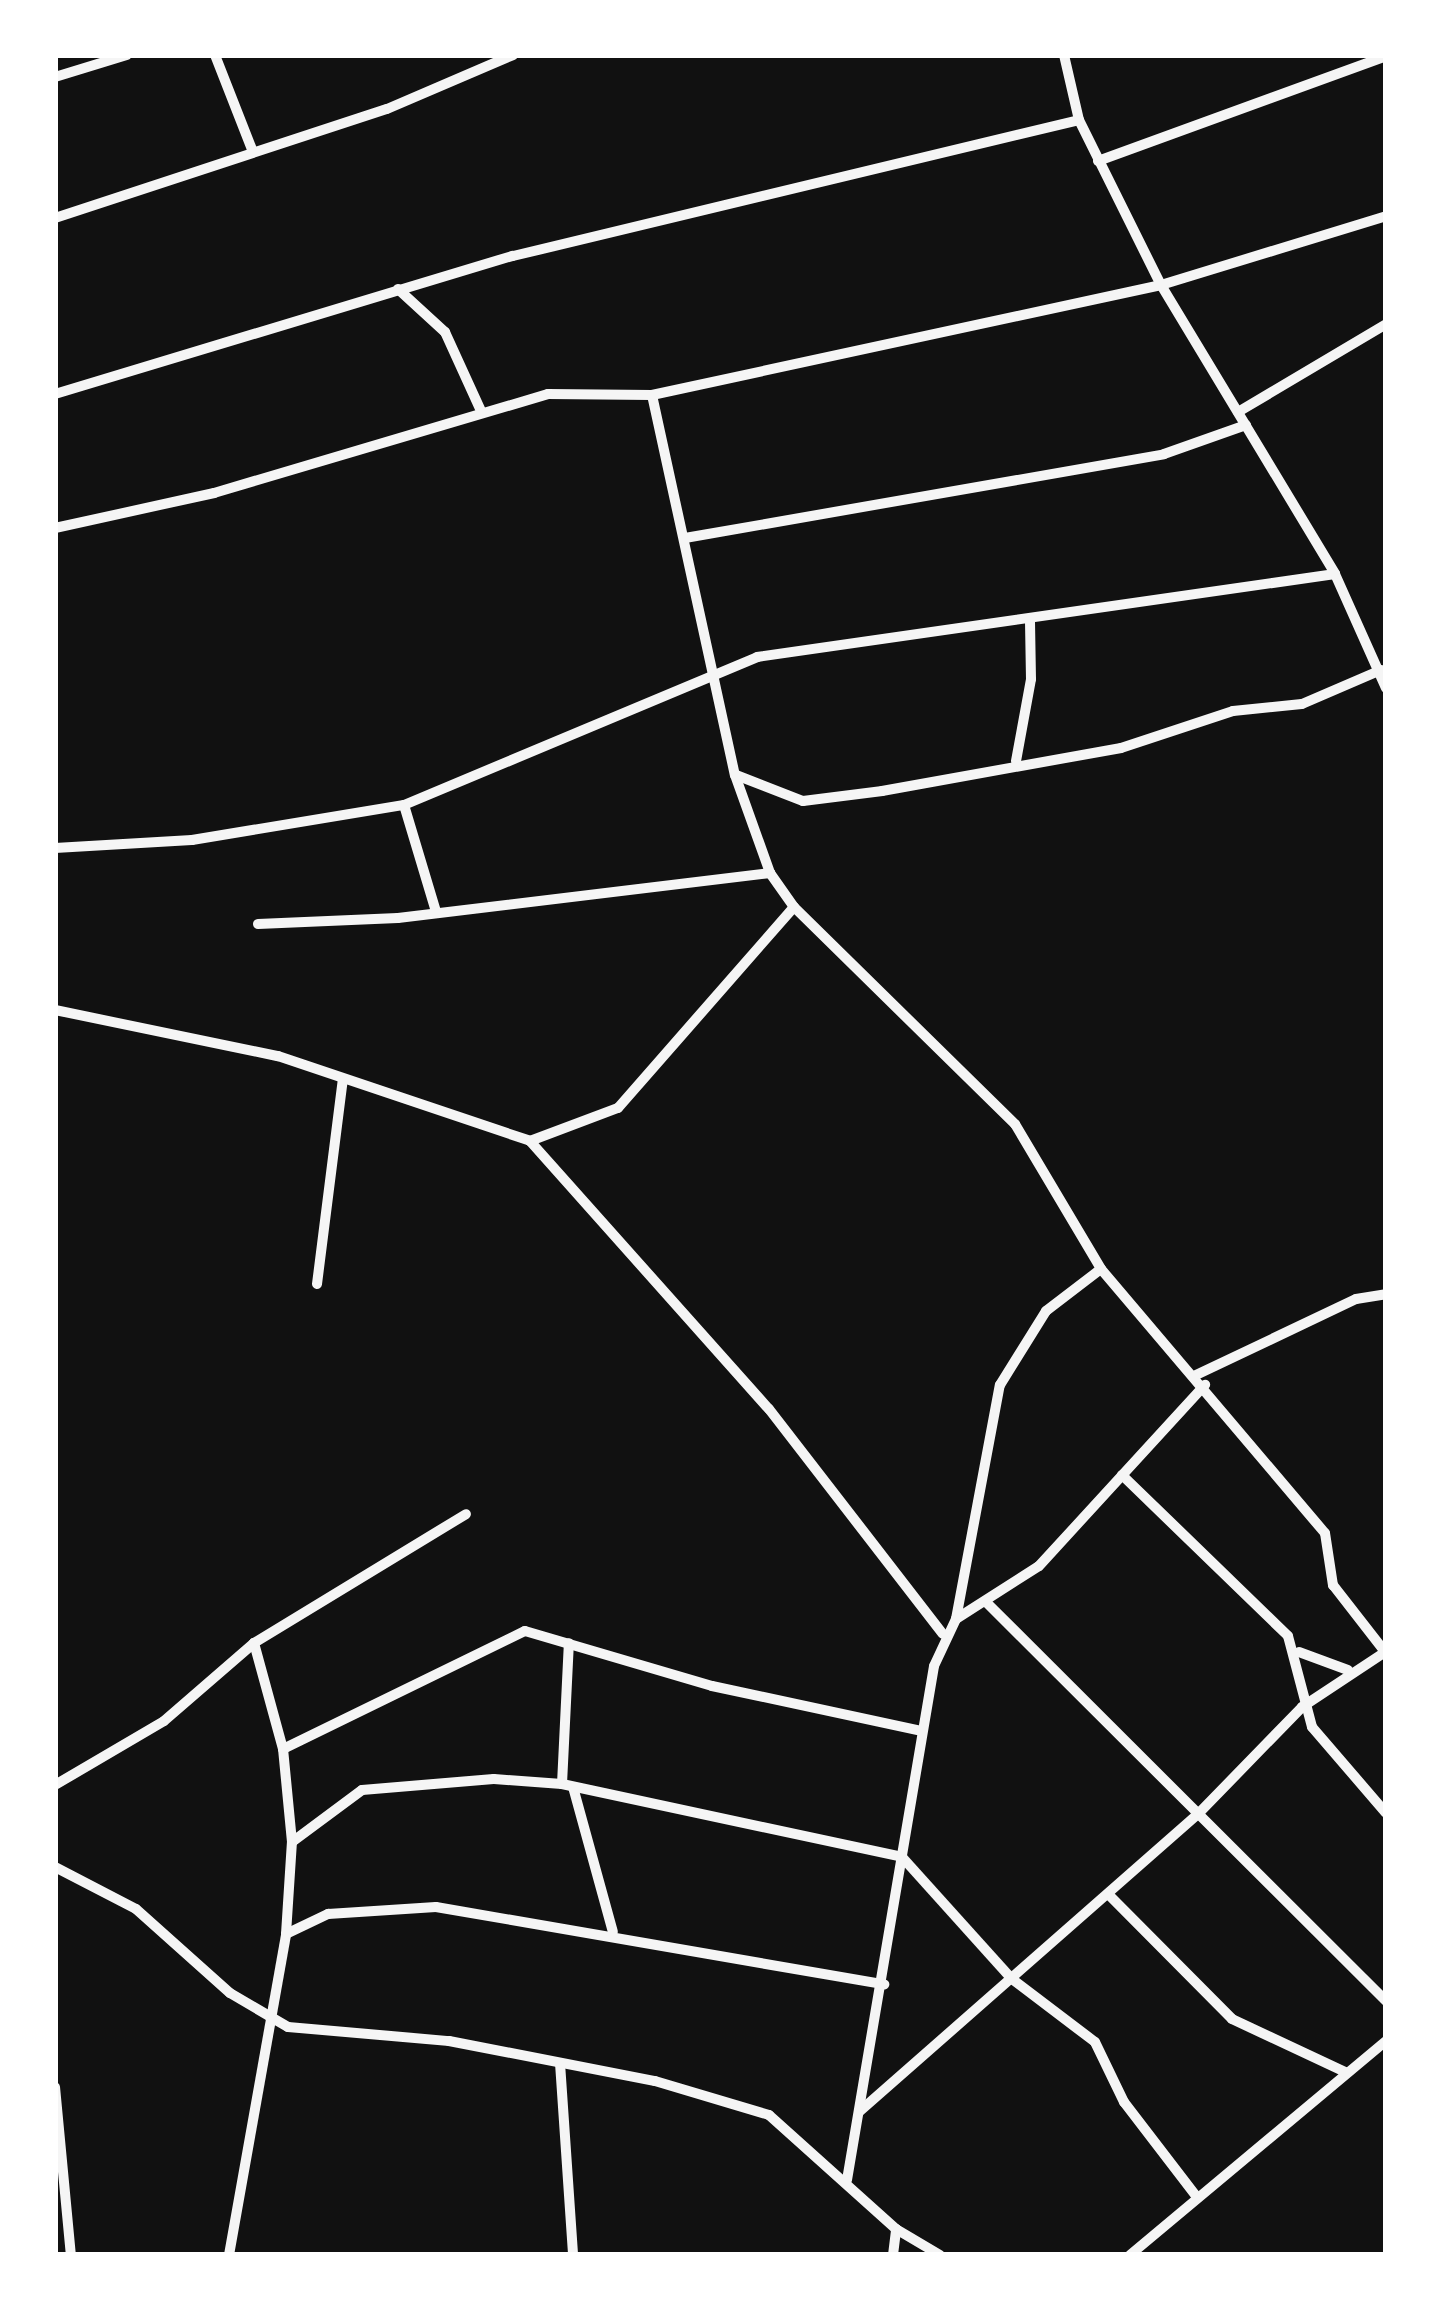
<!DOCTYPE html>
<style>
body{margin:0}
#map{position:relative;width:1441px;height:2310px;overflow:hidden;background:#111;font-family:"PT Serif",serif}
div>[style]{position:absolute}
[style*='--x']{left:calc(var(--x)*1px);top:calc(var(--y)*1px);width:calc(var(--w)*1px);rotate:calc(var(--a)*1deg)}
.minor>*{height:10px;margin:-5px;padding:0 5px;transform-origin:5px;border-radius:5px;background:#f5f5f5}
span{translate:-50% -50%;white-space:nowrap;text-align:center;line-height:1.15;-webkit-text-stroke:8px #fff;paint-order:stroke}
.frame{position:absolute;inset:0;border:58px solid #fff;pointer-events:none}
</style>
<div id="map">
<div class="minor">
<div style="--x:215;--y:55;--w:104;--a:68.6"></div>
<div style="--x:1064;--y:55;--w:67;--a:77"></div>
<div style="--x:1079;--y:120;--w:184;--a:63.6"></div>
<div style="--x:1161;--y:285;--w:337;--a:58.9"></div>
<div style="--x:1335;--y:574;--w:125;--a:65.9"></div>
<div style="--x:55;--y:77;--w:75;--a:-17"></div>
<div style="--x:1098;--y:161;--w:307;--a:-20"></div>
<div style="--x:55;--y:218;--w:349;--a:-18.2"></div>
<div style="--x:387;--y:109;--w:137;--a:-23.2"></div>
<div style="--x:398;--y:289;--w:64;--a:42.5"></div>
<div style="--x:445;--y:332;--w:87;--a:65.5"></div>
<div style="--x:55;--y:394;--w:478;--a:-16.8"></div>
<div style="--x:513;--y:256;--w:582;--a:-13.51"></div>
<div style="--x:652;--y:395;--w:389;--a:77.7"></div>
<div style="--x:735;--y:775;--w:104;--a:70.3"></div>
<div style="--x:770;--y:873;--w:42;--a:54.8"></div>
<div style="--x:794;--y:907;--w:310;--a:44.5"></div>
<div style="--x:1015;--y:1124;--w:169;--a:59.3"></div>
<div style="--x:1101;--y:1269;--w:346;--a:49.7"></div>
<div style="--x:1325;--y:1533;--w:53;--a:81.3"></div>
<div style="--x:1333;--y:1585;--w:86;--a:52.1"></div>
<div style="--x:1238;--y:412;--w:172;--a:-30.7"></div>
<div style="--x:55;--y:528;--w:163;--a:-12.4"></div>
<div style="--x:214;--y:493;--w:348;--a:-16.5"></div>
<div style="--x:548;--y:394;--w:104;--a:0.6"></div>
<div style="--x:652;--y:395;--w:521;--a:-12.19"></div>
<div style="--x:1161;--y:285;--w:235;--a:-17"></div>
<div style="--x:685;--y:538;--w:486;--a:-9.9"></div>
<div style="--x:1164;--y:454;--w:87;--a:-19.5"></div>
<div style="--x:1016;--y:761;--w:83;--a:-79.6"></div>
<div style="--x:1031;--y:679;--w:58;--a:-91"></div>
<div style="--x:736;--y:775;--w:72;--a:21.2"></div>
<div style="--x:803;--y:801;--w:80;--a:-7.2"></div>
<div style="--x:882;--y:791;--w:243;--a:-10.2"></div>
<div style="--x:1121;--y:748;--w:118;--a:-18.3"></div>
<div style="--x:1233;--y:711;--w:69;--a:-5.8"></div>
<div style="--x:1302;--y:704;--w:86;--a:-23.3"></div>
<div style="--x:404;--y:805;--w:112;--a:73.3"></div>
<div style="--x:55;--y:848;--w:137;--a:-3.3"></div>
<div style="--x:192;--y:840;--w:215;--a:-9.4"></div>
<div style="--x:404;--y:805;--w:383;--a:-22.7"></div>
<div style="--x:757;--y:657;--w:584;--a:-8.17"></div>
<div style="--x:258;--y:924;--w:140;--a:-2.5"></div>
<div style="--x:398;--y:918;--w:375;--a:-6.9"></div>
<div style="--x:55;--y:1010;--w:228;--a:11.7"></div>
<div style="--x:278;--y:1056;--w:266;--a:18.6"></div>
<div style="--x:530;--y:1141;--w:359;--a:48.3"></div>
<div style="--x:769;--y:1409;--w:284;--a:52.3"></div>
<div style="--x:530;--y:1141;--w:94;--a:-20.6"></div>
<div style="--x:618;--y:1108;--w:267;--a:-48.8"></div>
<div style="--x:317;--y:1284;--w:207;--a:-82.8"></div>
<div style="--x:1196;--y:1375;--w:177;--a:-25.4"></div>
<div style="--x:1356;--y:1299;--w:30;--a:-9"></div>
<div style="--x:1122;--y:1475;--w:231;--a:44.1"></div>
<div style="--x:1288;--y:1636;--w:94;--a:75.2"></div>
<div style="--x:1312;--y:1727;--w:113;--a:49.3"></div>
<div style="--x:987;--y:1603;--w:564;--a:44.93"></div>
<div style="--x:956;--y:1619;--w:98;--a:-32.6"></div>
<div style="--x:1039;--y:1566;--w:246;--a:-47.5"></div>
<div style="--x:1299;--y:1652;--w:52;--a:20.2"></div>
<div style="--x:283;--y:1749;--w:269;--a:-26"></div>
<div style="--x:525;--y:1631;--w:195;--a:16.4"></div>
<div style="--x:712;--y:1686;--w:215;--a:12.1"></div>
<div style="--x:562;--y:1784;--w:141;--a:-87.2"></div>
<div style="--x:55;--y:1785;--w:126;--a:-30.4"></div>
<div style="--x:164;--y:1721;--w:119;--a:-40.9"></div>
<div style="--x:254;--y:1643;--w:248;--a:-31.3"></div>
<div style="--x:573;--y:1787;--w:150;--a:74.6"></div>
<div style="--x:292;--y:1842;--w:87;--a:-36.6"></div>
<div style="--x:362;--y:1790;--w:132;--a:-4.8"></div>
<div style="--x:494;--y:1779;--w:68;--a:4.2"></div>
<div style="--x:562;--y:1784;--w:348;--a:12.1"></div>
<div style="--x:902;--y:1857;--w:164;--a:48"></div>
<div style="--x:1012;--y:1979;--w:104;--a:37.2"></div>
<div style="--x:1095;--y:2042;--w:67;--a:64.2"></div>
<div style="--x:1124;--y:2102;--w:120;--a:52.5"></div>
<div style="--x:55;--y:1867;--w:91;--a:27.4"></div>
<div style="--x:136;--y:1909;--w:126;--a:41.8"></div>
<div style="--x:230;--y:1993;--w:67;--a:30.4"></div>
<div style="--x:288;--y:2027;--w:162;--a:5"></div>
<div style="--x:449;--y:2041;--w:210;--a:11"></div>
<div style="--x:655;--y:2081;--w:119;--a:16.6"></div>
<div style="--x:769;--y:2115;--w:171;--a:41.9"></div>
<div style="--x:896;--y:2229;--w:51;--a:30.6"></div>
<div style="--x:1108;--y:1894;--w:176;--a:45.2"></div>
<div style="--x:1232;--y:2019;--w:125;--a:25.1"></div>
<div style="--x:286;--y:1934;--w:47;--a:-25.5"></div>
<div style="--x:328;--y:1914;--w:108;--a:-3.7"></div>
<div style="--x:436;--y:1907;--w:455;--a:9.8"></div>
<div style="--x:560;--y:2063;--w:192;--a:86.1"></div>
<div style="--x:55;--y:2087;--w:169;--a:84.6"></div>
<div style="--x:860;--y:2111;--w:451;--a:-41.3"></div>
<div style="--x:1199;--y:1813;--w:148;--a:-45.8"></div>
<div style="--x:1302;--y:1707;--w:100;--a:-33.5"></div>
<div style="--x:847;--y:2180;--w:521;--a:-80.39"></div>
<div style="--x:934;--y:1666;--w:52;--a:-64.9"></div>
<div style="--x:956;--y:1619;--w:238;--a:-79.4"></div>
<div style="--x:1000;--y:1385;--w:87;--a:-58.1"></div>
<div style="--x:1046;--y:1311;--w:69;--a:-37.4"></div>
<div style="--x:229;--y:2255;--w:326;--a:-79.9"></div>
<div style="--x:286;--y:1934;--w:92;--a:-86.3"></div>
<div style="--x:292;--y:1842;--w:93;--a:-95.5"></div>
<div style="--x:283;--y:1749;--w:110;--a:-105.3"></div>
<div style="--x:893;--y:2255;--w:26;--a:-83"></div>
<div style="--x:1130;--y:2255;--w:334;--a:-39.9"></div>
</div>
<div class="frame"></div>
</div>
